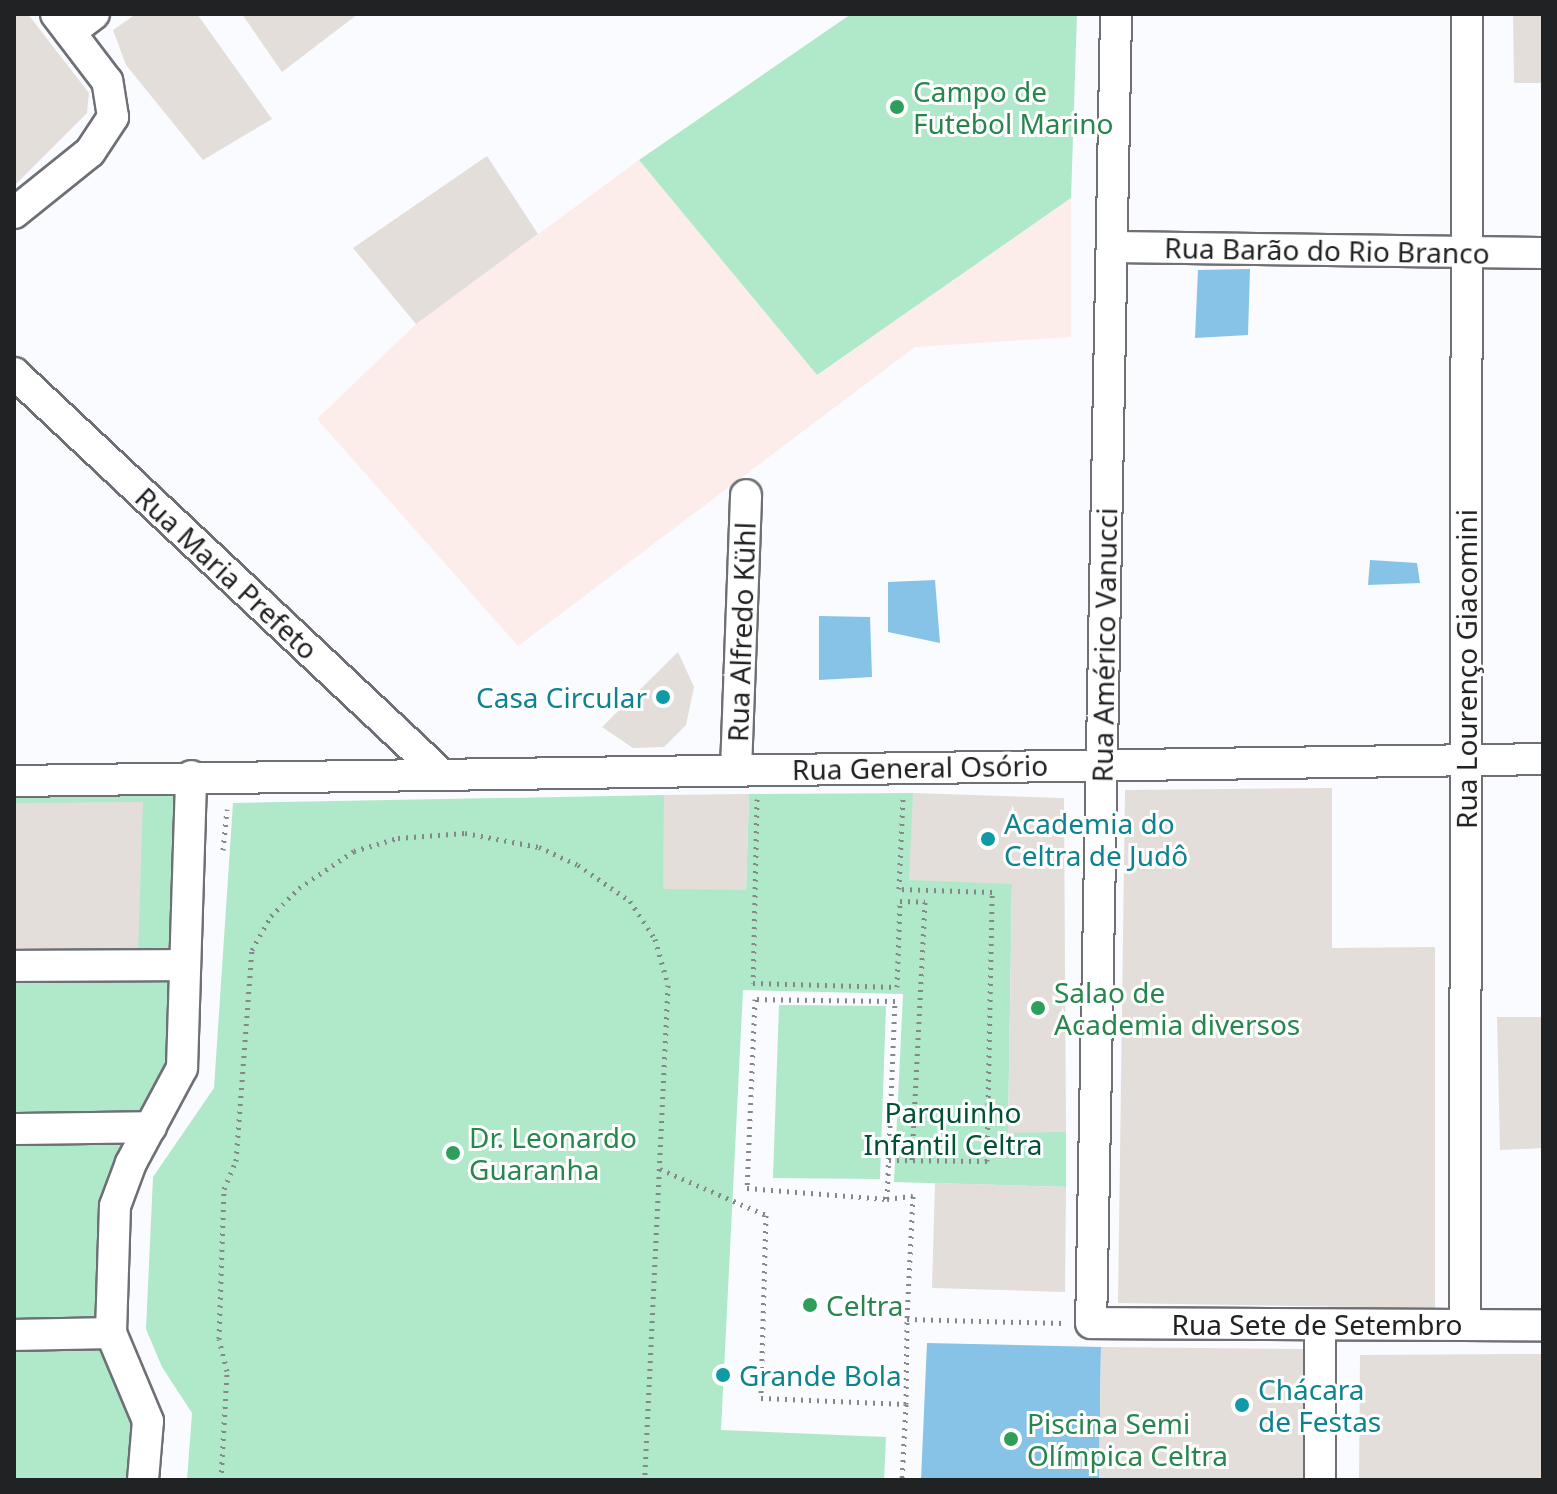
<!DOCTYPE html>
<meta charset="utf-8">
<style>
body{margin:0}
#map{position:relative;width:1557px;height:1494px;overflow:hidden;background:#fafbff;font-family:"Noto Sans",sans-serif}
div>[style]{position:absolute}
[style*='--x']{left:calc(var(--x)*1px);top:calc(var(--y)*1px);width:calc(var(--w)*1px);rotate:calc(var(--a)*1deg)}
.industrial>*{inset:0;background:#fdedea}
.green>*{inset:0;background:#b0e9ca}
.water>*{inset:0;background:#87c3e6}
.building>*{inset:0;background:#e3ded9}
.path>*{height:5px;margin-top:-2.5px;transform-origin:0;background:repeating-linear-gradient(90deg,#86878a 0 2px,transparent 0 8px)}
.roads{filter:drop-shadow(2px 0 #6e7075) drop-shadow(-2px 0 #6e7075) drop-shadow(0 2px #6e7075) drop-shadow(0 -2px #6e7075)}
.street>*{height:30px;margin:-15px;padding:0 15px;transform-origin:15px;border-radius:15px;background:#fff}
.dots>*{width:22px;height:22px;translate:-50% -50%;box-sizing:border-box;border:4px solid #fff;border-radius:50%}
span{translate:-50% -50%;white-space:nowrap;text-align:center;line-height:1.15;-webkit-text-stroke:6px #fff;paint-order:stroke}
.leisure-label{font-size:28px;color:#27864d}
.left{translate:0 -50%;text-align:left}
.street-label{font-size:28px;color:#212224}
.culture-label{font-size:28px;color:#0d838f}
.right{translate:-100% -50%;text-align:right}
.park-label{font-size:28px;color:#005234}
.frame{position:absolute;inset:0;border:16px solid #212224;pointer-events:none}
</style>
<div id="map">
<div class="industrial">
<div style="clip-path:polygon(639px 160px,817px 375px,1071px 198px,1071px 337px,915px 347px,518px 646px,317px 419px,416px 324px)"></div>
</div>
<div class="green">
<div style="clip-path:polygon(851px 14px,1077px 14px,1071px 198px,817px 375px,639px 160px)"></div>
<div style="clip-path:polygon(191px 776px,182px 1068px,131px 1163px,111px 1333px,148px 1421px,143px 1480px,14px 1480px,14px 781px)"></div>
<div style="clip-path:polygon(913px 793px,1012px 884px,1008px 1132px,1066px 1132px,1066px 1187px,894px 1182px,903px 994px,743px 990px,721px 1430px,886px 1437px,884px 1480px,187px 1480px,192px 1413px,162px 1367px,146px 1329px,153px 1177px,214px 1088px,233px 803px,664px 795px,746px 890px,749px 794px)"></div>
<div style="clip-path:polygon(779px 1005px,886px 1006px,880px 1179px,773px 1178px)"></div>
</div>
<div class="water">
<div style="clip-path:polygon(1250px 269px,1248px 335px,1195px 338px,1198px 270px)"></div>
<div style="clip-path:polygon(1370px 560px,1417px 563px,1420px 583px,1368px 585px)"></div>
<div style="clip-path:polygon(935px 580px,940px 643px,888px 632px,888px 582px)"></div>
<div style="clip-path:polygon(819px 616px,870px 617px,872px 677px,819px 680px)"></div>
<div style="clip-path:polygon(927px 1343px,1101px 1347px,1099px 1480px,921px 1480px)"></div>
</div>
<div class="building">
<div style="clip-path:polygon(14px 14px,28px 14px,89px 93px,87px 113px,14px 186px)"></div>
<div style="clip-path:polygon(136px 14px,197px 14px,272px 119px,203px 160px,126px 65px,113px 30px)"></div>
<div style="clip-path:polygon(242px 14px,358px 14px,282px 72px)"></div>
<div style="clip-path:polygon(1513px 14px,1543px 14px,1543px 83px,1514px 83px)"></div>
<div style="clip-path:polygon(487px 156px,538px 234px,416px 324px,353px 248px)"></div>
<div style="clip-path:polygon(678px 652px,694px 687px,686px 725px,664px 747px,633px 748px,602px 727px)"></div>
<div style="clip-path:polygon(1332px 788px,1332px 948px,1435px 947px,1435px 1308px,1118px 1303px,1125px 790px)"></div>
<div style="clip-path:polygon(913px 793px,1064px 798px,1066px 1132px,1008px 1133px,1012px 884px,909px 880px)"></div>
<div style="clip-path:polygon(749px 794px,746px 890px,663px 889px,664px 795px)"></div>
<div style="clip-path:polygon(143px 802px,138px 953px,14px 954px,14px 803px)"></div>
<div style="clip-path:polygon(1497px 1017px,1543px 1017px,1543px 1148px,1500px 1150px)"></div>
<div style="clip-path:polygon(935px 1183px,1066px 1187px,1065px 1292px,932px 1288px)"></div>
<div style="clip-path:polygon(1101px 1347px,1307px 1349px,1306px 1480px,1099px 1480px)"></div>
<div style="clip-path:polygon(1518px 1354px,1543px 1354px,1543px 1480px,1359px 1480px,1360px 1355px)"></div>
</div>
<div class="path">
<div style="--x:757;--y:799;--w:184;--a:91.2"></div>
<div style="--x:753;--y:983;--w:144;--a:1.6"></div>
<div style="--x:897;--y:987;--w:86;--a:-88"></div>
<div style="--x:900;--y:901;--w:25;--a:2"></div>
<div style="--x:925;--y:902;--w:258;--a:92.9"></div>
<div style="--x:223;--y:850;--w:41;--a:-84.4"></div>
<div style="--x:889;--y:1160;--w:98;--a:0.6"></div>
<div style="--x:987;--y:1161;--w:269;--a:-88.9"></div>
<div style="--x:992;--y:892;--w:93;--a:-178.2"></div>
<div style="--x:899;--y:889;--w:90;--a:-87.5"></div>
<div style="--x:660;--y:1169;--w:116;--a:23.5"></div>
<div style="--x:766;--y:1215;--w:183;--a:91.6"></div>
<div style="--x:761;--y:1398;--w:145;--a:2.4"></div>
<div style="--x:906;--y:1404;--w:76;--a:93"></div>
<div style="--x:887;--y:1199;--w:198;--a:-87.7"></div>
<div style="--x:895;--y:1001;--w:140;--a:-179.2"></div>
<div style="--x:755;--y:999;--w:189;--a:92.4"></div>
<div style="--x:747;--y:1188;--w:140;--a:4.5"></div>
<div style="--x:887;--y:1199;--w:26;--a:-7"></div>
<div style="--x:913;--y:1196;--w:123;--a:92.8"></div>
<div style="--x:906;--y:1404;--w:85;--a:-89.3"></div>
<div style="--x:907;--y:1319;--w:155;--a:1.5"></div>
<div style="--x:221;--y:1480;--w:109;--a:-86.8"></div>
<div style="--x:227;--y:1371;--w:33;--a:-104"></div>
<div style="--x:219;--y:1339;--w:150;--a:-88.1"></div>
<div style="--x:224;--y:1189;--w:30;--a:-67"></div>
<div style="--x:236;--y:1161;--w:212;--a:-85.7"></div>
<div style="--x:252;--y:950;--w:39;--a:-61"></div>
<div style="--x:271;--y:916;--w:40;--a:-45"></div>
<div style="--x:299;--y:888;--w:66;--a:-33.9"></div>
<div style="--x:354;--y:851;--w:46;--a:-16.5"></div>
<div style="--x:398;--y:838;--w:67;--a:-4.3"></div>
<div style="--x:465;--y:833;--w:75;--a:10.7"></div>
<div style="--x:539;--y:847;--w:43;--a:24.8"></div>
<div style="--x:578;--y:865;--w:63;--a:34.7"></div>
<div style="--x:630;--y:901;--w:45;--a:56.7"></div>
<div style="--x:655;--y:939;--w:48;--a:74.2"></div>
<div style="--x:668;--y:985;--w:496;--a:92.7"></div>
</div>
<div class="roads">
<div class="street">
<div style="--x:1116;--y:14;--w:1309;--a:91.09"></div>
<div style="--x:1091;--y:1323;--w:452;--a:0.3"></div>
<div style="--x:70;--y:32;--w:30;--a:-37"></div>
<div style="--x:14;--y:213;--w:97;--a:-38.8"></div>
<div style="--x:90;--y:152;--w:42;--a:-56.7"></div>
<div style="--x:113;--y:117;--w:36;--a:-99"></div>
<div style="--x:107;--y:81;--w:84;--a:-127.3"></div>
<div style="--x:1112;--y:247;--w:431;--a:0.8"></div>
<div style="--x:14;--y:373;--w:584;--a:43.2"></div>
<div style="--x:736;--y:770;--w:275;--a:-87.9"></div>
<div style="--x:14;--y:781;--w:1529;--a:-0.82"></div>
<div style="--x:14;--y:966;--w:171;--a:-0.3"></div>
<div style="--x:14;--y:1129;--w:137;--a:-0.8"></div>
<div style="--x:1465;--y:1324;--w:1310;--a:-89.91"></div>
<div style="--x:1320;--y:1326;--w:154;--a:90"></div>
<div style="--x:14;--y:1335;--w:97;--a:-1.2"></div>
<div style="--x:143;--y:1480;--w:59;--a:-85.2"></div>
<div style="--x:148;--y:1421;--w:95;--a:-112.8"></div>
<div style="--x:111;--y:1333;--w:127;--a:-88.2"></div>
<div style="--x:115;--y:1206;--w:46;--a:-69.6"></div>
<div style="--x:131;--y:1163;--w:108;--a:-61.8"></div>
<div style="--x:182;--y:1068;--w:292;--a:-88.2"></div>
</div>
</div>
<div class="dots">
<div style="left:897px;top:107px;background:#2e9e5b"></div>
<div style="left:663px;top:697px;background:#0f9aa8"></div>
<div style="left:988px;top:839px;background:#0f9aa8"></div>
<div style="left:1038px;top:1008px;background:#2e9e5b"></div>
<div style="left:453px;top:1153px;background:#2e9e5b"></div>
<div style="left:810px;top:1305px;background:#2e9e5b"></div>
<div style="left:723px;top:1375px;background:#0f9aa8"></div>
<div style="left:1242px;top:1405px;background:#0f9aa8"></div>
<div style="left:1011px;top:1439px;background:#2e9e5b"></div>
</div>
<div class="leisure-label">
<span class="left" style="left:913px;top:107px">Campo de<br>Futebol Marino</span>
<span class="left" style="left:1054px;top:1008px">Salao de<br>Academia diversos</span>
<span class="left" style="left:469px;top:1153px">Dr. Leonardo<br>Guaranha</span>
<span class="left" style="left:826px;top:1305px">Celtra</span>
<span class="left" style="left:1027px;top:1439px">Piscina Semi<br>Olímpica Celtra</span>
</div>
<div class="street-label">
<span style="left:1327px;top:250px;rotate:1deg">Rua Barão do Rio Branco</span>
<span style="left:227px;top:573px;rotate:43deg">Rua Maria Prefeto</span>
<span style="left:741px;top:632px;rotate:-88deg">Rua Alfredo Kühl</span>
<span style="left:1104px;top:645px;rotate:-89deg">Rua Américo Vanucci</span>
<span style="left:1466px;top:669px;rotate:-90deg">Rua Lourenço Giacomini</span>
<span style="left:920px;top:767px;rotate:-1deg">Rua General Osório</span>
<span style="left:1317px;top:1324px">Rua Sete de Setembro</span>
</div>
<div class="culture-label">
<span class="right" style="left:647px;top:697px">Casa Circular</span>
<span class="left" style="left:1004px;top:839px">Academia do<br>Celtra de Judô</span>
<span class="left" style="left:739px;top:1375px">Grande Bola</span>
<span class="left" style="left:1258px;top:1405px">Chácara<br>de Festas</span>
</div>
<div class="park-label">
<span style="left:953px;top:1128px">Parquinho<br>Infantil Celtra</span>
</div>
<div class="frame"></div>
</div>
